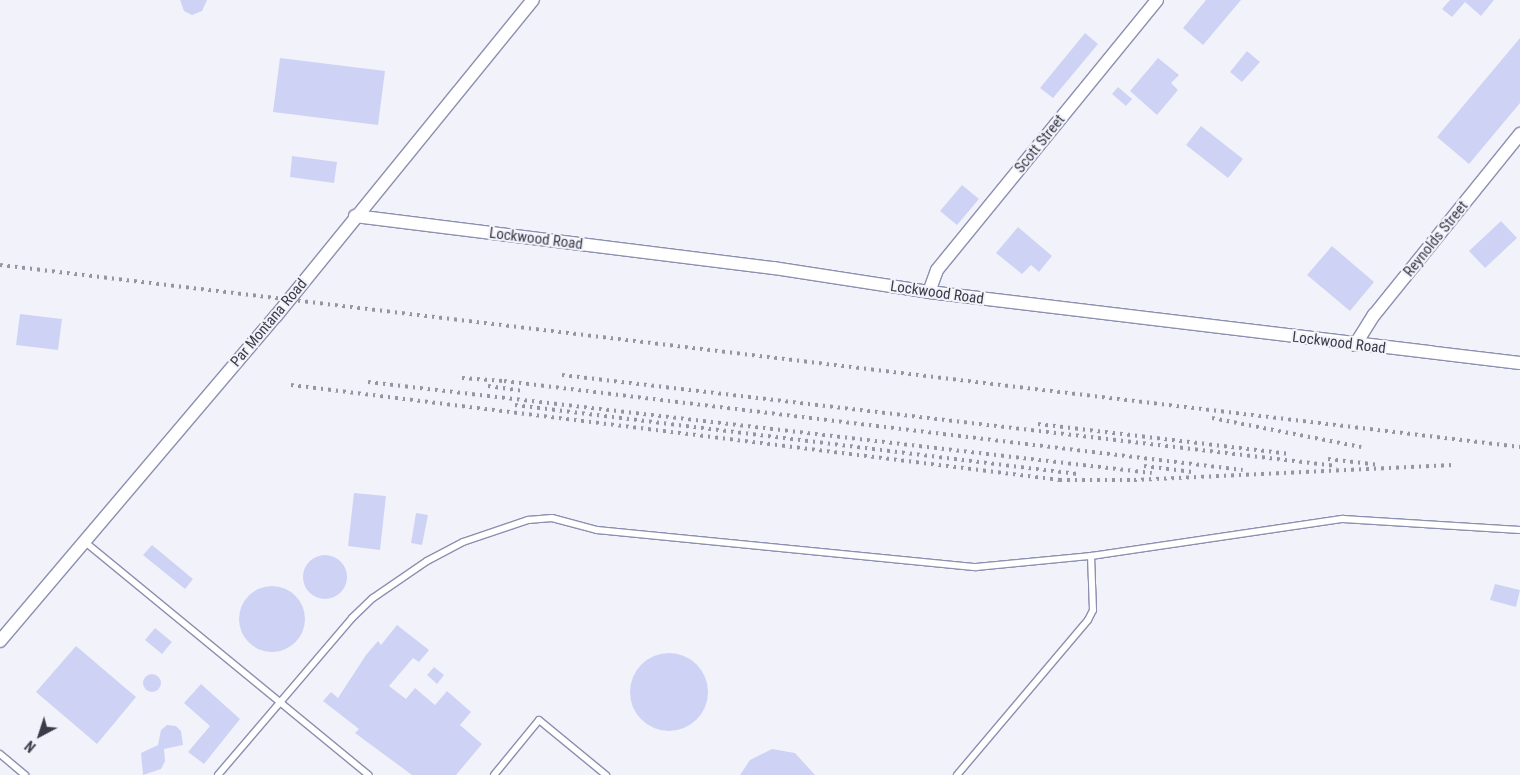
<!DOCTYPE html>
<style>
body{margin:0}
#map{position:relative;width:1520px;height:775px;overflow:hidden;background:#f2f3fa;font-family:"Roboto Condensed",sans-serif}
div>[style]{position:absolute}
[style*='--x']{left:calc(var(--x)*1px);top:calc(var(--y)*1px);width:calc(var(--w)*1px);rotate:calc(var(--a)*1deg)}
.building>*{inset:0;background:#ced3f5}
.round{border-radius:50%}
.roads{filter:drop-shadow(1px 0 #8c90b0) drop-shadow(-1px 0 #8c90b0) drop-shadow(0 1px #8c90b0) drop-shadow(0 -1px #8c90b0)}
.service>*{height:6px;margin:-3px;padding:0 3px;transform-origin:3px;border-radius:3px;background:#fff}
.minor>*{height:12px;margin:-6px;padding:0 6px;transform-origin:6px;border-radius:6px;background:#fff}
.rail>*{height:4px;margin-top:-2px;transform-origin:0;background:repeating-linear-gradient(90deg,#9496a0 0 2.5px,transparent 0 7.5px)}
span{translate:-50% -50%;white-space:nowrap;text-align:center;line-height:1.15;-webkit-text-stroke:4px #f2f3fa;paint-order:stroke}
.street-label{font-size:15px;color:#3a3c49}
.north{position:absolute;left:15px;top:710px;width:50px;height:50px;-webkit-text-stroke:4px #f2f3fa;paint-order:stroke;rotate:220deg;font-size:14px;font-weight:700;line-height:20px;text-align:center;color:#3a3c49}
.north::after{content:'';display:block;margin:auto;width:18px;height:22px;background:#3a3c49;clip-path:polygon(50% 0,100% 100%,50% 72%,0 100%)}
</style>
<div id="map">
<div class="building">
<div style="clip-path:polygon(180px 0,207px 0,202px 11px,192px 15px,184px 11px)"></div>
<div style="clip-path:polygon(1206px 0,1241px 0,1203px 45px,1183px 28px)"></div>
<div style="clip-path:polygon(1450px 0,1494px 0,1481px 16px,1465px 2px,1452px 17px,1442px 9px)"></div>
<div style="clip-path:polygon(1085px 33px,1098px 44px,1053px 98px,1040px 88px)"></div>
<div style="clip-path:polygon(1520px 38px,1520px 103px,1469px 164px,1437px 137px)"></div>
<div style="clip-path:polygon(1247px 51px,1260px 62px,1242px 82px,1230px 72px)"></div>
<div style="clip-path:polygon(280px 58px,385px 71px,378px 125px,273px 112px)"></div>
<div style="clip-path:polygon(1158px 58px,1179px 75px,1171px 83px,1178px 90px,1157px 115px,1130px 91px)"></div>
<div style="clip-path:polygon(1118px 87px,1132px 99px,1126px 106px,1112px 94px)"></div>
<div style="clip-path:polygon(1201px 126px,1243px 159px,1228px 178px,1186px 145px)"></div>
<div style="clip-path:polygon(292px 156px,337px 162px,334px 183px,290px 177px)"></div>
<div style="clip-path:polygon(962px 185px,979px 199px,957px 225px,940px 211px)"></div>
<div style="clip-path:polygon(1501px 221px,1517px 238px,1485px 268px,1469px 251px)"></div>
<div style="clip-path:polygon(1018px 227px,1052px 256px,1039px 272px,1031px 265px,1022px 274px,996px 253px)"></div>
<div style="clip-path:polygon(1332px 246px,1374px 282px,1350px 311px,1307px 275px)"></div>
<div style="clip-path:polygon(20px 314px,62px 319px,58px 350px,16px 345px)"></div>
<div style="clip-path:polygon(354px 493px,386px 496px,380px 550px,348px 546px)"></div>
<div style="clip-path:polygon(416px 513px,428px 515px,422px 545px,411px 543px)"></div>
<div style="clip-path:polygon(152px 545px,193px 579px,185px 589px,143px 555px)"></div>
<div class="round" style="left:303px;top:555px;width:44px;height:44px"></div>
<div style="clip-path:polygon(1495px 584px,1520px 590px,1516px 607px,1490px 600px)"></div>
<div class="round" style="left:239px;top:586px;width:66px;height:66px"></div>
<div style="clip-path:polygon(397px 625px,429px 650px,419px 662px,413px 658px,389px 686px,406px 699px,415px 688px,435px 705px,447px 691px,471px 712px,460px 725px,482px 744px,456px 775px,412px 775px,355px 733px,359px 729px,323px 701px,331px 692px,338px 698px,366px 655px,378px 641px,381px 645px)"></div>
<div style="clip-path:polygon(155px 628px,172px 642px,162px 654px,145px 640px)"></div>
<div style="clip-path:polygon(76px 646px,136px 697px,97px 744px,36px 692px)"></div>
<div class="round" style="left:630px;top:653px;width:78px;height:78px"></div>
<div style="clip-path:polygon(434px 667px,444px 675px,437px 684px,427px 675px)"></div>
<div class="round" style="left:143px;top:674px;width:18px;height:18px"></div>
<div style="clip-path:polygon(201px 684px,240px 719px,204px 764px,188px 752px,210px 726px,184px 703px)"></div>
<div style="clip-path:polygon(167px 725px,176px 726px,181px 731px,183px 745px,164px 749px,165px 761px,161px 769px,143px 775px,141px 753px,158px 745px,161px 730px)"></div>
<div style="clip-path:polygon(772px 749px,795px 753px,815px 775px,740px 775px,750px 760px)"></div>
</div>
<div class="roads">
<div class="service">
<div style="--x:85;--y:542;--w:367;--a:39.4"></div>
<div style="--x:0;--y:754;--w:33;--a:40"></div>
<div style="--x:218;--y:775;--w:206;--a:-49.5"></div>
<div style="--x:352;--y:618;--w:29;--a:-44"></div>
<div style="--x:373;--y:598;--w:65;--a:-34.4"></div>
<div style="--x:427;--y:561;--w:41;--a:-27.8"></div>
<div style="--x:463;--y:542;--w:69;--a:-18.7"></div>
<div style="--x:528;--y:520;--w:24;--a:-5"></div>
<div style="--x:552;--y:518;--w:47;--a:14.9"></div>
<div style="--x:597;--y:530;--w:381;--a:5.6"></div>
<div style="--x:976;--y:567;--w:116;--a:-5.5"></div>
<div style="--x:1091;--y:556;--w:255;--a:-8.4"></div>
<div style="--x:1343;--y:519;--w:177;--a:3.6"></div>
<div style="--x:494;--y:775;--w:71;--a:-50.7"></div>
<div style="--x:539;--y:720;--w:87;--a:39.4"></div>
<div style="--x:957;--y:775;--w:203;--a:-49.8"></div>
<div style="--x:1088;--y:620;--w:11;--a:-63"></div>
<div style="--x:1093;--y:610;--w:54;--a:-92.1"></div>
</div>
<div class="minor">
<div style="--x:355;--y:216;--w:422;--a:7.1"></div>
<div style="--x:774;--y:268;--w:157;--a:8.8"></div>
<div style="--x:929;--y:292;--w:595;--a:6.85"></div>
<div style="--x:929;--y:292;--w:23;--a:-70"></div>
<div style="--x:937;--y:270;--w:348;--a:-50.8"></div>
<div style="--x:1355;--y:345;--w:36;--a:-58"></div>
<div style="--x:1374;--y:315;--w:233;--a:-51.1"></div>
<div style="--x:0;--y:641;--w:426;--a:-49.7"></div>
<div style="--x:276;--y:316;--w:407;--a:-50.9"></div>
</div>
</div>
<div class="rail">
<div style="--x:0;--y:265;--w:1531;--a:6.83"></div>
<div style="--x:562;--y:375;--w:780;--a:6.7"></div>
<div style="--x:462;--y:378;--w:42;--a:4.1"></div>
<div style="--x:504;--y:381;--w:744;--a:6.87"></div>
<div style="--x:368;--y:382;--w:789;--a:6.62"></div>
<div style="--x:291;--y:385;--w:775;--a:7.04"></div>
<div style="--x:1060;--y:480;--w:74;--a:0"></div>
<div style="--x:1134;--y:480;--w:319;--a:-2.7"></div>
<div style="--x:488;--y:386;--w:35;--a:8"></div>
<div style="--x:515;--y:405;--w:567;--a:6.99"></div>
<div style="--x:1212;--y:418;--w:152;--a:11"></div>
<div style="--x:1038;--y:424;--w:252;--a:6.8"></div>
<div style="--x:1328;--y:459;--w:52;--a:6.6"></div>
<div style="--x:1144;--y:466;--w:49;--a:7"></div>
</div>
<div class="street-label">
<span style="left:1040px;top:144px;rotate:-51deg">Scott Street</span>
<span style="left:536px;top:239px;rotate:7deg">Lockwood Road</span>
<span style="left:1436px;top:239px;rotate:-51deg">Reynolds Street</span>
<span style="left:937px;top:293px;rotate:8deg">Lockwood Road</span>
<span style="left:269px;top:323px;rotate:-50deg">Par Montana Road</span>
<span style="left:1339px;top:343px;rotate:7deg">Lockwood Road</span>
</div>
<div class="north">N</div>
</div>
